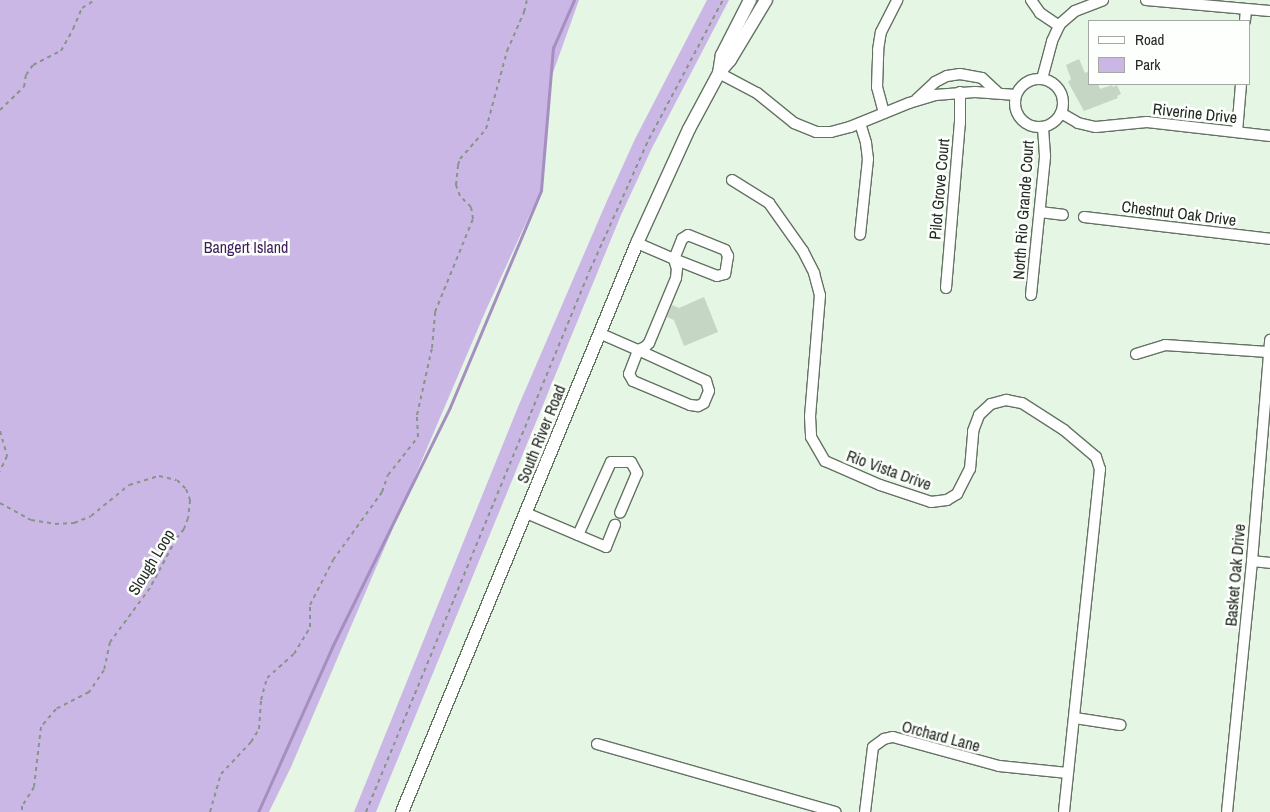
<!DOCTYPE html>
<style>
body{margin:0}
#map{position:relative;width:1270px;height:812px;overflow:hidden;background:#e5f6e4;font-family:"Archivo Narrow",sans-serif}
div>[style]{position:absolute}
[style*='--x']{left:calc(var(--x)*1px);top:calc(var(--y)*1px);width:calc(var(--w)*1px);rotate:calc(var(--a)*1deg)}
.green>*{inset:0;background:#cbb7e5}
.stream>*{height:3px;margin:-1.5px;padding:0 1.5px;transform-origin:1.5px;border-radius:1.5px;background:#a58ec0}
.building>*{inset:0;background:#c6d6c5}
.path>*{height:2px;margin-top:-1px;transform-origin:0;background:repeating-linear-gradient(90deg,#889487 0 4px,transparent 0 8px)}
.roads{filter:drop-shadow(1px 0 #647263) drop-shadow(-1px 0 #647263) drop-shadow(0 1px #647263) drop-shadow(0 -1px #647263)}
.minor>*{height:10px;margin:-5px;padding:0 5px;transform-origin:5px;border-radius:5px;background:#fff}
.minor>.ring{margin:-5px;padding:0;box-sizing:content-box;background:none;border:10px solid #fff;border-radius:50%}
.major>*{height:12px;margin:-6px;padding:0 6px;transform-origin:6px;border-radius:6px;background:#fff}
span{translate:-50% -50%;white-space:nowrap;text-align:center;line-height:1.15;-webkit-text-stroke:5px #fcfffb;paint-order:stroke}
.street-label{font-size:16px;color:#222822}
.park-label{font-size:16px;color:#3d1e5b}
.legend{position:absolute;left:1088px;top:20px;width:162px;height:65px;box-sizing:border-box;background:#fcfffb;border:1px solid #a5a9a4;margin:0;padding:6px 9px;list-style:none;font-size:15px;color:#222822}
.legend li{display:flex;align-items:center;gap:10px;height:25px}
.legend b{width:25px;border:1px solid #a5a9a4}
</style>
<div id="map">
<div class="green">
<div style="clip-path:polygon(0 0,579px 0,550px 81px,541px 190px,486px 310px,291px 767px,269px 812px,0 812px)"></div>
<div style="clip-path:polygon(707px 0,729px 0,652px 148px,621px 215px,376px 812px,354px 812px,518px 407px,606px 203px,635px 139px)"></div>
</div>
<div class="stream">
<div style="--x:258;--y:812;--w:181;--a:-65.8"></div>
<div style="--x:332;--y:647;--w:267;--a:-63.8"></div>
<div style="--x:450;--y:407;--w:235;--a:-67.2"></div>
<div style="--x:541;--y:190;--w:143;--a:-85.2"></div>
<div style="--x:553;--y:48;--w:52;--a:-66.4"></div>
</div>
<div class="building">
<div style="clip-path:polygon(1079px 59px,1085px 73px,1089px 71px,1089px 84px,1098px 84px,1100px 89px,1112px 85px,1113px 87px,1117px 85px,1121px 94px,1117px 96px,1118px 98px,1084px 111px,1068px 82px,1071px 79px,1066px 65px)"></div>
<div style="clip-path:polygon(704px 297px,718px 332px,684px 346px,674px 320px,667px 317px,672px 305px,679px 308px)"></div>
</div>
<div class="path">
<div style="--x:0;--y:110;--w:33;--a:-44"></div>
<div style="--x:24;--y:87;--w:12;--a:-81"></div>
<div style="--x:26;--y:75;--w:12;--a:-55"></div>
<div style="--x:33;--y:65;--w:31;--a:-27"></div>
<div style="--x:61;--y:51;--w:25;--a:-61"></div>
<div style="--x:73;--y:29;--w:23;--a:-67"></div>
<div style="--x:82;--y:8;--w:15;--a:-32"></div>
<div style="--x:0;--y:431;--w:26;--a:74"></div>
<div style="--x:7;--y:456;--w:17;--a:115"></div>
<div style="--x:0;--y:503;--w:35;--a:29"></div>
<div style="--x:31;--y:520;--w:24;--a:9"></div>
<div style="--x:55;--y:524;--w:19;--a:-3"></div>
<div style="--x:74;--y:523;--w:18;--a:-22"></div>
<div style="--x:91;--y:516;--w:49;--a:-39.2"></div>
<div style="--x:129;--y:485;--w:31;--a:-17"></div>
<div style="--x:159;--y:476;--w:18;--a:13"></div>
<div style="--x:177;--y:480;--w:13;--a:45"></div>
<div style="--x:186;--y:489;--w:12;--a:70"></div>
<div style="--x:190;--y:500;--w:18;--a:96"></div>
<div style="--x:188;--y:518;--w:12;--a:110"></div>
<div style="--x:184;--y:529;--w:13;--a:129"></div>
<div style="--x:176;--y:539;--w:55;--a:118"></div>
<div style="--x:150;--y:588;--w:67;--a:126.5"></div>
<div style="--x:110;--y:642;--w:29;--a:102"></div>
<div style="--x:104;--y:670;--w:27;--a:124"></div>
<div style="--x:89;--y:692;--w:37;--a:153"></div>
<div style="--x:56;--y:709;--w:23;--a:130"></div>
<div style="--x:41;--y:727;--w:60;--a:96.7"></div>
<div style="--x:34;--y:787;--w:22;--a:122"></div>
<div style="--x:22;--y:806;--w:6;--a:90"></div>
<div style="--x:210;--y:812;--w:40;--a:-74"></div>
<div style="--x:221;--y:774;--w:44;--a:-46.8"></div>
<div style="--x:251;--y:742;--w:15;--a:-58"></div>
<div style="--x:259;--y:729;--w:29;--a:-86"></div>
<div style="--x:261;--y:700;--w:23;--a:-75"></div>
<div style="--x:267;--y:678;--w:36;--a:-42"></div>
<div style="--x:294;--y:654;--w:31;--a:-59"></div>
<div style="--x:310;--y:627;--w:22;--a:-90"></div>
<div style="--x:310;--y:605;--w:51;--a:-62.9"></div>
<div style="--x:333;--y:560;--w:84;--a:-54.2"></div>
<div style="--x:382;--y:492;--w:18;--a:-71"></div>
<div style="--x:388;--y:475;--w:48;--a:-51.7"></div>
<div style="--x:418;--y:437;--w:22;--a:-93"></div>
<div style="--x:417;--y:415;--w:69;--a:-77.4"></div>
<div style="--x:432;--y:348;--w:36;--a:-85"></div>
<div style="--x:435;--y:312;--w:100;--a:-67.8"></div>
<div style="--x:473;--y:219;--w:12;--a:-99"></div>
<div style="--x:471;--y:207;--w:16;--a:-135"></div>
<div style="--x:460;--y:196;--w:12;--a:-110"></div>
<div style="--x:456;--y:185;--w:20;--a:-84"></div>
<div style="--x:458;--y:165;--w:6;--a:-72"></div>
<div style="--x:460;--y:159;--w:40;--a:-49"></div>
<div style="--x:486;--y:129;--w:81;--a:-74.9"></div>
<div style="--x:507;--y:51;--w:43;--a:-66.4"></div>
<div style="--x:524;--y:12;--w:12;--a:-76"></div>
<div style="--x:366;--y:812;--w:586;--a:-67.55"></div>
<div style="--x:590;--y:270;--w:144;--a:-65.8"></div>
<div style="--x:649;--y:139;--w:157;--a:-62"></div>
</div>
<div class="roads">
<div class="minor">
<div style="--x:1031;--y:0;--w:16;--a:55"></div>
<div style="--x:1040;--y:13;--w:23;--a:34"></div>
<div style="--x:1146;--y:0;--w:124;--a:5.1"></div>
<div style="--x:1245;--y:21;--w:12;--a:-85"></div>
<div style="--x:719;--y:73;--w:43;--a:27.8"></div>
<div style="--x:757;--y:93;--w:48;--a:39"></div>
<div style="--x:794;--y:123;--w:24;--a:22"></div>
<div style="--x:816;--y:132;--w:15;--a:0"></div>
<div style="--x:831;--y:132;--w:20;--a:-15"></div>
<div style="--x:850;--y:127;--w:64;--a:-22.1"></div>
<div style="--x:909;--y:103;--w:27;--a:-17"></div>
<div style="--x:935;--y:95;--w:40;--a:-4.3"></div>
<div style="--x:975;--y:92;--w:41;--a:4.2"></div>
<div style="--x:1042;--y:79;--w:39;--a:-75"></div>
<div style="--x:1052;--y:41;--w:19;--a:-65"></div>
<div style="--x:1060;--y:24;--w:20;--a:-41"></div>
<div style="--x:1075;--y:11;--w:30;--a:-21"></div>
<div class="ring" style="left:1015px;top:79px;width:38px;height:38px"></div>
<div style="--x:917;--y:99;--w:25;--a:-43"></div>
<div style="--x:935;--y:82;--w:13;--a:-27"></div>
<div style="--x:947;--y:76;--w:13;--a:-9"></div>
<div style="--x:960;--y:74;--w:22;--a:10"></div>
<div style="--x:982;--y:78;--w:22;--a:43"></div>
<div style="--x:884;--y:113;--w:27;--a:-105"></div>
<div style="--x:877;--y:87;--w:37;--a:-88"></div>
<div style="--x:878;--y:50;--w:18;--a:-81"></div>
<div style="--x:881;--y:32;--w:36;--a:-63"></div>
<div style="--x:1061;--y:113;--w:20;--a:30"></div>
<div style="--x:1078;--y:123;--w:18;--a:13"></div>
<div style="--x:1096;--y:127;--w:51;--a:-5.6"></div>
<div style="--x:1147;--y:122;--w:124;--a:6.5"></div>
<div style="--x:860;--y:123;--w:21;--a:73"></div>
<div style="--x:866;--y:143;--w:16;--a:83"></div>
<div style="--x:868;--y:159;--w:76;--a:96"></div>
<div style="--x:1237;--y:132;--w:48;--a:-85.2"></div>
<div style="--x:732;--y:180;--w:44;--a:31.9"></div>
<div style="--x:769;--y:203;--w:59;--a:54.7"></div>
<div style="--x:803;--y:251;--w:25;--a:63"></div>
<div style="--x:814;--y:273;--w:23;--a:75"></div>
<div style="--x:820;--y:295;--w:121;--a:94.7"></div>
<div style="--x:810;--y:416;--w:21;--a:87"></div>
<div style="--x:811;--y:437;--w:28;--a:60"></div>
<div style="--x:825;--y:461;--w:60;--a:23.6"></div>
<div style="--x:880;--y:485;--w:54;--a:18.4"></div>
<div style="--x:931;--y:502;--w:16;--a:-7"></div>
<div style="--x:947;--y:500;--w:12;--a:-31"></div>
<div style="--x:957;--y:494;--w:28;--a:-63"></div>
<div style="--x:970;--y:469;--w:38;--a:-85"></div>
<div style="--x:973;--y:431;--w:17;--a:-69"></div>
<div style="--x:979;--y:415;--w:16;--a:-43"></div>
<div style="--x:991;--y:404;--w:16;--a:-15"></div>
<div style="--x:1006;--y:400;--w:16;--a:11"></div>
<div style="--x:1022;--y:403;--w:50;--a:32.7"></div>
<div style="--x:1064;--y:430;--w:42;--a:40.2"></div>
<div style="--x:1096;--y:457;--w:13;--a:72"></div>
<div style="--x:1100;--y:469;--w:345;--a:96"></div>
<div style="--x:1040;--y:212;--w:23;--a:7"></div>
<div style="--x:1084;--y:217;--w:187;--a:6.7"></div>
<div style="--x:688;--y:235;--w:40;--a:22"></div>
<div style="--x:725;--y:250;--w:7;--a:63"></div>
<div style="--x:728;--y:256;--w:18;--a:99"></div>
<div style="--x:725;--y:274;--w:8;--a:166"></div>
<div style="--x:717;--y:276;--w:46;--a:-158.4"></div>
<div style="--x:674;--y:259;--w:22;--a:-68"></div>
<div style="--x:682;--y:239;--w:7;--a:-34"></div>
<div style="--x:946;--y:288;--w:166;--a:-85.2"></div>
<div style="--x:960;--y:123;--w:31;--a:-90"></div>
<div style="--x:1031;--y:295;--w:140;--a:-84.2"></div>
<div style="--x:1045;--y:156;--w:29;--a:-94"></div>
<div style="--x:599;--y:333;--w:43;--a:23.6"></div>
<div style="--x:638;--y:350;--w:8;--a:-23"></div>
<div style="--x:645;--y:347;--w:6;--a:-45"></div>
<div style="--x:649;--y:343;--w:70;--a:-67.4"></div>
<div style="--x:676;--y:278;--w:9;--a:-84"></div>
<div style="--x:677;--y:269;--w:10;--a:-107"></div>
<div style="--x:674;--y:259;--w:40;--a:-156.6"></div>
<div style="--x:638;--y:350;--w:75;--a:24.5"></div>
<div style="--x:706;--y:381;--w:10;--a:73"></div>
<div style="--x:709;--y:391;--w:13;--a:113"></div>
<div style="--x:704;--y:403;--w:7;--a:153"></div>
<div style="--x:698;--y:406;--w:8;--a:-173"></div>
<div style="--x:690;--y:405;--w:62;--a:-157.2"></div>
<div style="--x:633;--y:381;--w:8;--a:-120"></div>
<div style="--x:629;--y:374;--w:26;--a:-69"></div>
<div style="--x:1136;--y:354;--w:30;--a:-17"></div>
<div style="--x:1165;--y:345;--w:103;--a:3.9"></div>
<div style="--x:526;--y:513;--w:87;--a:23"></div>
<div style="--x:606;--y:547;--w:24;--a:-68"></div>
<div style="--x:578;--y:535;--w:80;--a:-65.7"></div>
<div style="--x:611;--y:462;--w:20;--a:0"></div>
<div style="--x:631;--y:462;--w:13;--a:61"></div>
<div style="--x:637;--y:473;--w:43;--a:113"></div>
<div style="--x:1252;--y:561;--w:18;--a:6"></div>
<div style="--x:1075;--y:718;--w:46;--a:8.8"></div>
<div style="--x:597;--y:744;--w:248;--a:15.9"></div>
<div style="--x:865;--y:812;--w:65;--a:-83"></div>
<div style="--x:873;--y:747;--w:14;--a:-36"></div>
<div style="--x:884;--y:739;--w:9;--a:-13"></div>
<div style="--x:893;--y:737;--w:110;--a:15.3"></div>
<div style="--x:999;--y:766;--w:69;--a:5.8"></div>
<div style="--x:1227;--y:812;--w:252;--a:-84.3"></div>
<div style="--x:1252;--y:561;--w:222;--a:-85.3"></div>
</div>
<div class="major">
<div style="--x:719;--y:73;--w:17;--a:-50"></div>
<div style="--x:730;--y:60;--w:70;--a:-59"></div>
<div style="--x:402;--y:812;--w:616;--a:-67.56"></div>
<div style="--x:637;--y:243;--w:125;--a:-65.5"></div>
<div style="--x:689;--y:129;--w:64;--a:-61.8"></div>
<div style="--x:719;--y:73;--w:18;--a:-81"></div>
<div style="--x:722;--y:55;--w:62;--a:-63"></div>
</div>
</div>
<div class="street-label">
<span style="left:1195px;top:113px;rotate:6deg">Riverine Drive</span>
<span style="left:939px;top:189px;rotate:-85deg">Pilot Grove Court</span>
<span style="left:1023px;top:210px;rotate:-86deg">North Rio Grande Court</span>
<span style="left:1179px;top:213px;rotate:7deg">Chestnut Oak Drive</span>
<span style="left:541px;top:434px;rotate:-68deg">South River Road</span>
<span style="left:889px;top:470px;rotate:20deg">Rio Vista Drive</span>
<span style="left:151px;top:562px;rotate:-59deg">Slough Loop</span>
<span style="left:1235px;top:575px;rotate:-85deg">Basket Oak Drive</span>
<span style="left:941px;top:736px;rotate:15deg">Orchard Lane</span>
</div>
<div class="park-label">
<span style="left:246px;top:247px">Bangert Island</span>
</div>
<ul class="legend">
<li><b style="height:6px;background:#fff"></b>Road</li>
<li><b style="height:14px;background:#cbb7e5"></b>Park</li>
</ul>
</div>
